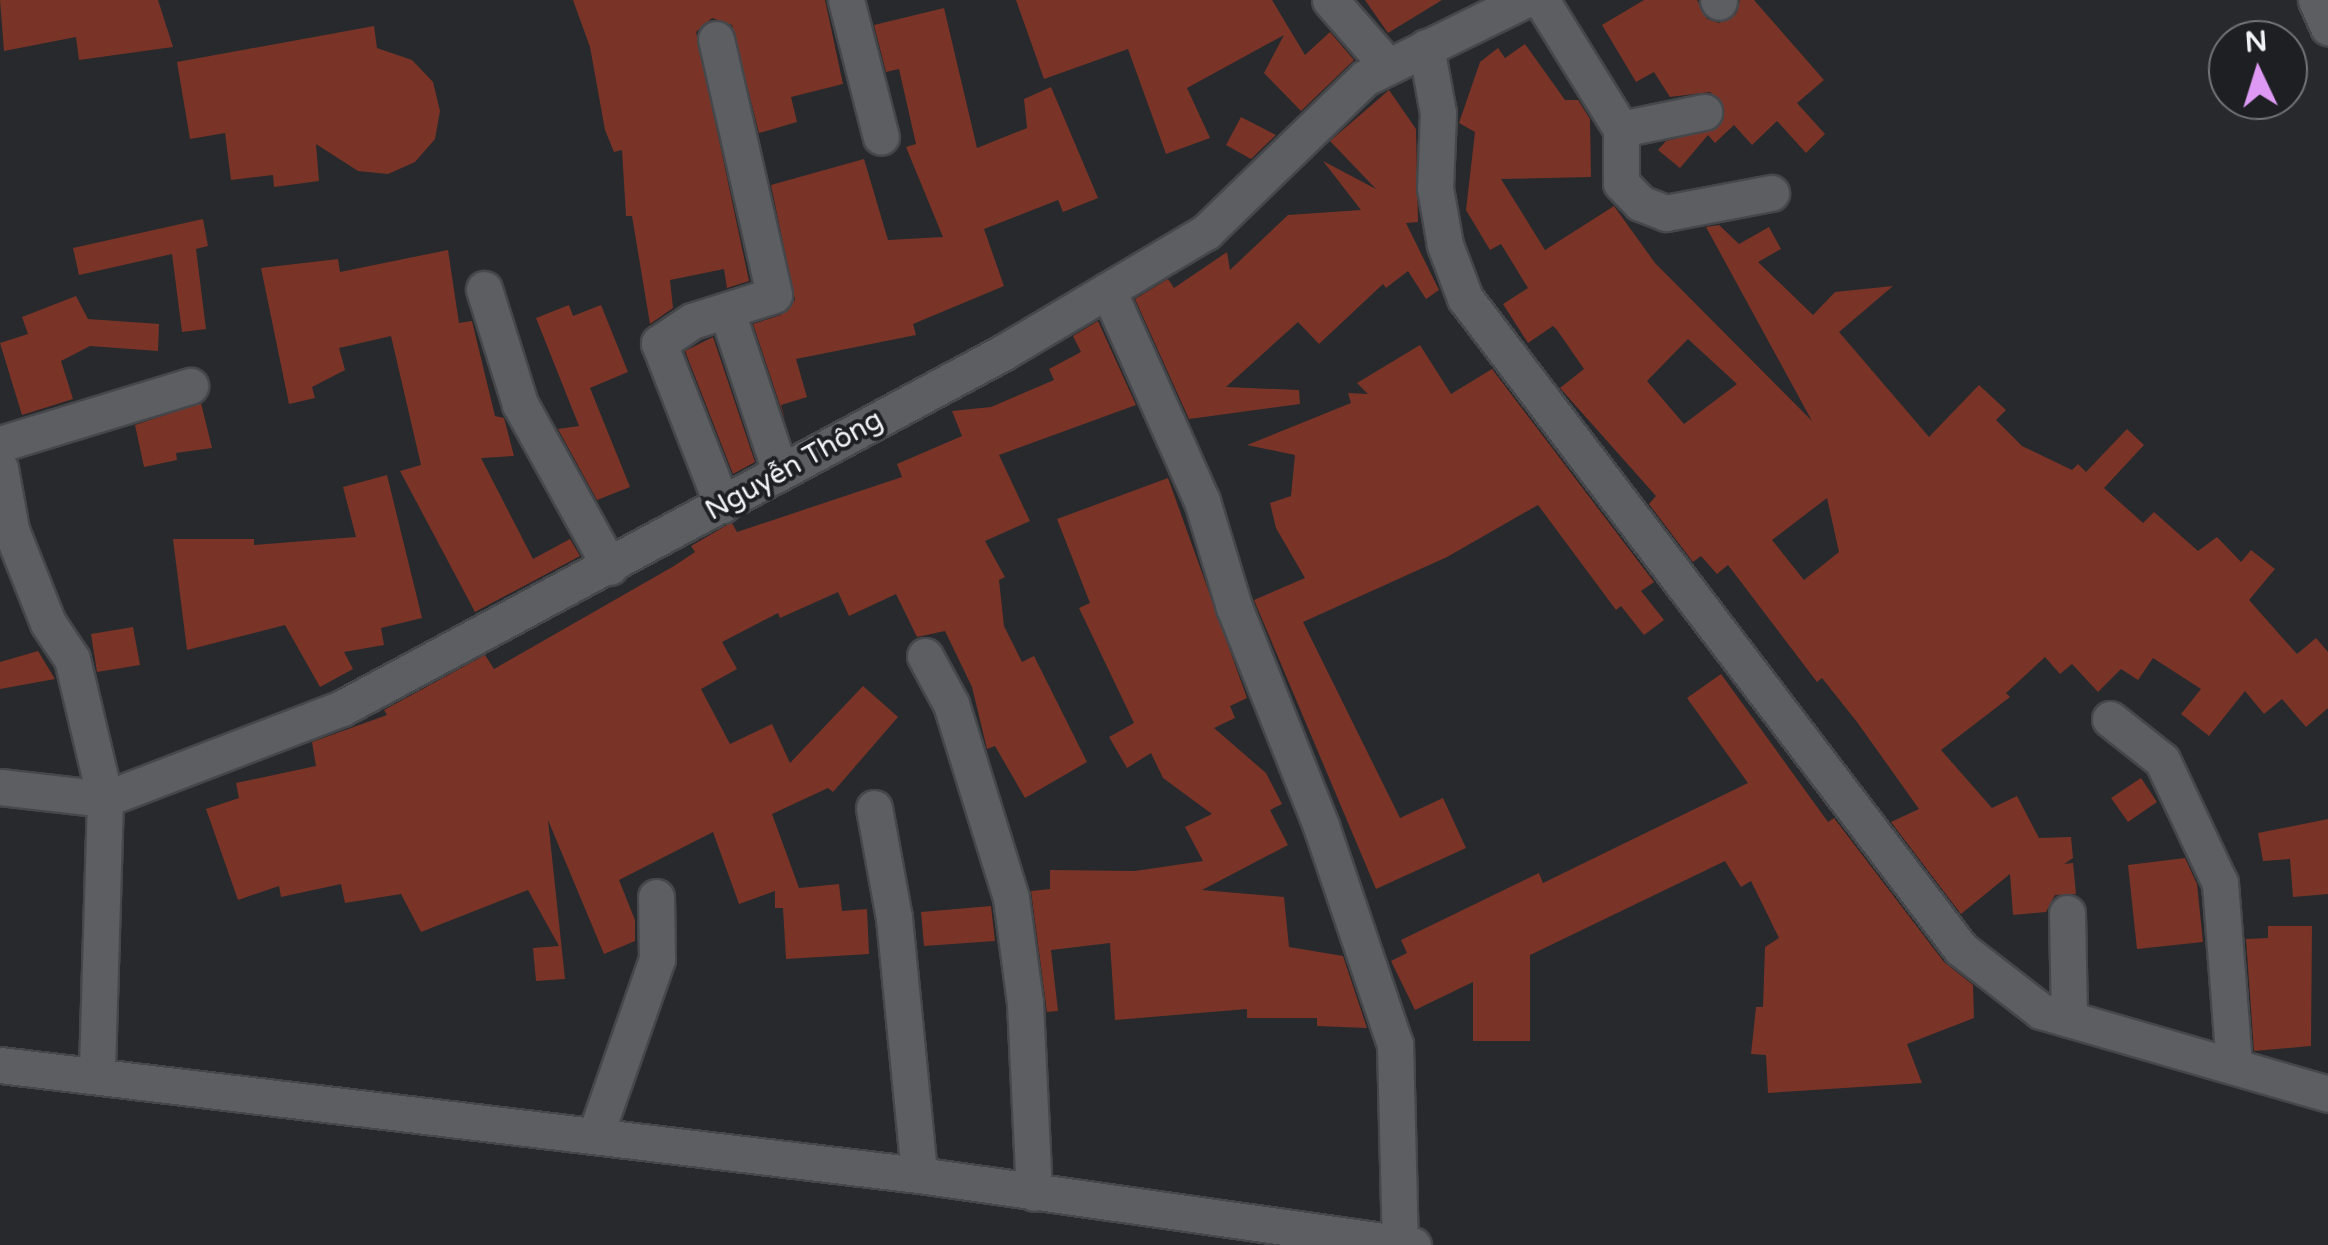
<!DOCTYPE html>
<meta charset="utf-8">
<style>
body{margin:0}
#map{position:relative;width:2328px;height:1245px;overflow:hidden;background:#27292c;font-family:"Varela Round",sans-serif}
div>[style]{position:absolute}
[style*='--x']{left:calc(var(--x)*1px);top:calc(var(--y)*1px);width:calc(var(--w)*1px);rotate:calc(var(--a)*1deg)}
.building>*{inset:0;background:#793427}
.roads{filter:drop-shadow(2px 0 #46474b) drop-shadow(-2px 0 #46474b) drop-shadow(0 2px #46474b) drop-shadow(0 -2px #46474b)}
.minor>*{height:35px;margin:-17.5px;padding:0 17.5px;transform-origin:17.5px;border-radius:17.5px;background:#5d5e62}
span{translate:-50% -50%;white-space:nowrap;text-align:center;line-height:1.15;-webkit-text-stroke:8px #1e1f22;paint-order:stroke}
.street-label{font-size:28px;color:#f2f3f6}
.north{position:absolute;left:2208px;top:20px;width:100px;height:100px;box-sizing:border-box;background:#1e1f22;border:2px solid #737477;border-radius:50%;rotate:356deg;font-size:28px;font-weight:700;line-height:40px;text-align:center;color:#f2f3f6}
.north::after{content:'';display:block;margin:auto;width:35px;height:45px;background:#dd99f3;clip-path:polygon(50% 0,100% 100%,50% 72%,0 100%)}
</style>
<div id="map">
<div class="building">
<div style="clip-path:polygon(0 0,158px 0,173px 47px,79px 60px,76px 37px,4px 51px)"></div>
<div style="clip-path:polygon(573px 0,825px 0,843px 84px,791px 97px,797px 122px,759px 133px,732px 25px,712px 18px,696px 32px,749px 281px,727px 288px,724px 269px,670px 280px,673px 308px,650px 324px,632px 216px,626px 216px,622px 150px,614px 152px,605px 130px,590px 47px)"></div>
<div style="clip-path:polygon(1016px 0,1272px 0,1305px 55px,1330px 32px,1354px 60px,1301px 111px,1264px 73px,1284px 35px,1187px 88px,1210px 138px,1166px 154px,1128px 49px,1044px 79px)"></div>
<div style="clip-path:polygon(1365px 0,1442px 0,1388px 33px)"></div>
<div style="clip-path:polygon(1644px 0,1697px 0,1707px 19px,1719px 23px,1736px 14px,1740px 0,1754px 0,1824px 80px,1797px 103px,1825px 134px,1806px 153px,1777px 121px,1752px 145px,1734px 125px,1715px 143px,1708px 135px,1680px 168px,1658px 150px,1666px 141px,1717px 128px,1724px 107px,1710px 92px,1670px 97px,1654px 72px,1636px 82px,1602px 25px)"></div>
<div style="clip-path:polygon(944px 8px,977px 148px,1027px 128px,1024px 99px,1051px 87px,1098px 198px,1063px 212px,1058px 200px,984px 229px,1004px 286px,913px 324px,916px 335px,796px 359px,807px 397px,781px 405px,785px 420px,753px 324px,781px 315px,795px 300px,771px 185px,864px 159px,888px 240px,943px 237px,906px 147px,916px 144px,899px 69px,886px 72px,874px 25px)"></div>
<div style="clip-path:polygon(374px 26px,377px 48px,412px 60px,433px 82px,440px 111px,435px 139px,415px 162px,388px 174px,358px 171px,316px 144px,319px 181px,274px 187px,273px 175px,231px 180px,225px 133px,190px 139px,177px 62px)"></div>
<div style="clip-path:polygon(evenodd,1525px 44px,1565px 100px,1578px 100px,1590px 119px,1591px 177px,1501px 179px,1545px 250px,1614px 206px,1655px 263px,1812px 421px,1706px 227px,1719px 225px,1739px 244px,1769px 227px,1781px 249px,1758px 262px,1813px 315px,1835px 292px,1893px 286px,1839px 332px,1929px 437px,1979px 385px,2006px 410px,1996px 420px,2022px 446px,2072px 470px,2078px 464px,2086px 472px,2127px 429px,2144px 445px,2104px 488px,2143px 523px,2154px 512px,2198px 551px,2217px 537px,2241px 562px,2251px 550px,2275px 569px,2249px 600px,2297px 654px,2316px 638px,2328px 652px,2328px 708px,2306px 727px,2282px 699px,2264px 714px,2245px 691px,2209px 736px,2181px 714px,2201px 689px,2153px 658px,2138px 680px,2121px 669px,2098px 692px,2072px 664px,2060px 674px,2045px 657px,2006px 693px,2010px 697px,1941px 750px,1992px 808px,2017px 796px,2039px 838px,2071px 837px,2073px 858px,2064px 864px,2073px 863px,2076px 894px,2055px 895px,2046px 912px,2013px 915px,2010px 874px,1961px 914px,1891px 822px,1919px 809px,1857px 722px,1822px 678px,1817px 682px,1728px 565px,1717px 574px,1701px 556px,1693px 562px,1649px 504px,1656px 496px,1560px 388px,1584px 369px,1557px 330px,1553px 326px,1528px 343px,1503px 304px,1528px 288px,1501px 244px,1490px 250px,1466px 210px,1475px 132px,1459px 123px,1480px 62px,1498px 48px,1505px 58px,1525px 44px,1688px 339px,1737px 384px,1684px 424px,1647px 381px,1688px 339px,1525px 44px,1827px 498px,1839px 552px,1804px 580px,1772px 540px,1827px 498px)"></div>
<div style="clip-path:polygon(1389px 90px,1416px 129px,1418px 222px,1406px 223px,1439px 290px,1426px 299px,1408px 271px,1386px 288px,1383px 284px,1319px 344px,1298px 322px,1226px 387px,1299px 390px,1300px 404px,1189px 419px,1135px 299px,1168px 279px,1174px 288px,1227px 252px,1230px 270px,1288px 215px,1361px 210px,1323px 161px,1376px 189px,1330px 141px)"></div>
<div style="clip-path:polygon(1241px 117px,1276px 135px,1251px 159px,1226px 145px)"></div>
<div style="clip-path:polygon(203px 219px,208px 246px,196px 249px,206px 329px,182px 332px,172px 254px,79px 275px,73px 248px)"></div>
<div style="clip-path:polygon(448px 250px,459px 323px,472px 321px,495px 416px,504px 418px,514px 456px,481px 458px,533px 559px,570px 539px,580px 556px,475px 612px,400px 471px,421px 465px,391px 336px,339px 348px,345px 370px,312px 387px,315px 398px,289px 404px,261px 268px,338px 259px,340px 272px)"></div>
<div style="clip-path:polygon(76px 296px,88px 319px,159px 324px,158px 351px,90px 346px,61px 361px,73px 399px,22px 415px,0 343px,28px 334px,22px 317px)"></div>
<div style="clip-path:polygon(569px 305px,573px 316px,601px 305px,628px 372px,590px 388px,630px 487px,597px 500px,558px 429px,579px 426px,536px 318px)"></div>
<div style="clip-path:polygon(1098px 321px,1136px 405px,999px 455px,1030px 521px,985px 541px,1005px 577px,999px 580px,1004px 626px,1022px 662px,1034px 656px,1087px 762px,1025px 798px,995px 746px,987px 749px,972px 687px,945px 631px,917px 637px,896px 594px,849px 616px,838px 592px,780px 618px,778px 613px,722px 642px,737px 669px,701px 689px,730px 744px,772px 724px,790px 763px,863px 686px,898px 717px,833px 792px,828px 788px,772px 814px,799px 888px,839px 884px,842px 911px,867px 909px,869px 954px,786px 959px,783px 908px,775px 908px,775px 891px,739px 904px,713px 832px,619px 880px,635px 920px,635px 941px,604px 954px,548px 820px,565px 979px,536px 981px,533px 948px,559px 946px,528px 890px,421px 932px,401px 894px,345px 903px,341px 884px,281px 897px,279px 886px,238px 900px,206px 809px,239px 798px,236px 783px,316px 766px,312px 742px,387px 715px,384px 710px,485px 655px,494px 669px,674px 566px,695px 552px,691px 546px,727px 525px,732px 523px,737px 532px,902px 477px,897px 464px,962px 436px,952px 411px,991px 407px,1054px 380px,1049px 369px,1081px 352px,1073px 336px)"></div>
<div style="clip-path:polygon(713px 337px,755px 462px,733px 474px,685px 351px)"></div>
<div style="clip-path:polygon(1420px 345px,1451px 394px,1492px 369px,1654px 582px,1641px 591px,1664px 620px,1644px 635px,1621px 606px,1616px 610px,1538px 505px,1447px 557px,1303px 622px,1400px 818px,1443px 798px,1466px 848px,1376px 889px,1254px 600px,1305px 578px,1276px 528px,1270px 503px,1291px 496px,1295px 455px,1247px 445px,1351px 403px,1348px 393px,1368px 394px,1357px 383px)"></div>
<div style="clip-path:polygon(201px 403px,212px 448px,176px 453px,177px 460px,144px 467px,135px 425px)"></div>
<div style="clip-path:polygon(387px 475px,422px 618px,381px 628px,384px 645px,344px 652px,353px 669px,320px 687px,285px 625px,187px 650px,173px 539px,254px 539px,254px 545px,356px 537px,343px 487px)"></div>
<div style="clip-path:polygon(1168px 478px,1247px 698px,1230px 706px,1235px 718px,1214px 728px,1266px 773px,1282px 804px,1270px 810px,1288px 845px,1202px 890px,1284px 897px,1289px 947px,1343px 956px,1367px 1028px,1317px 1026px,1317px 1018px,1247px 1018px,1247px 1009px,1115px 1020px,1110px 943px,1051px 950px,1058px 1011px,1047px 1012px,1031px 891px,1050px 889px,1050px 870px,1135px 871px,1203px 861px,1185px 827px,1212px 814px,1163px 778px,1151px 753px,1127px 768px,1109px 737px,1134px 723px,1079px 608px,1090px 603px,1057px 519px)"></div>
<div style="clip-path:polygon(133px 627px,140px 665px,97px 672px,91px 634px)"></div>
<div style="clip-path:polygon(38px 651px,55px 679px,0 689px,0 662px)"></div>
<div style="clip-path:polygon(1721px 674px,1828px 822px,1834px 818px,1944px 962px,1973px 985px,1974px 1018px,1907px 1044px,1922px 1083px,1768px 1093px,1766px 1055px,1751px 1054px,1756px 1007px,1763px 1007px,1765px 947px,1779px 938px,1751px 881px,1741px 887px,1725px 861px,1530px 955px,1530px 1041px,1473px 1041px,1473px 982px,1415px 1010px,1391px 961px,1407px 953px,1401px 940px,1539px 873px,1543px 883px,1748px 783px,1687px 698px)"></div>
<div style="clip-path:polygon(2141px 778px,2157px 802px,2128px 822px,2111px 798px)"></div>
<div style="clip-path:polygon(2328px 819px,2328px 894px,2293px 897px,2290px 859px,2263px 861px,2258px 833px)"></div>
<div style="clip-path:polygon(2185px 858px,2197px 884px,2203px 942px,2137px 949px,2128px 865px)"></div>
<div style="clip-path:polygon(991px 906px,995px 941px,924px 946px,921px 912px)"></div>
<div style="clip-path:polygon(2268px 926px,2312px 926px,2311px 1046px,2254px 1051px,2246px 939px,2268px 938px)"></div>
</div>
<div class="roads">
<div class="minor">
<div style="--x:846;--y:0;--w:141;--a:75.7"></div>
<div style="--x:1330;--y:0;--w:86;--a:48.8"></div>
<div style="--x:1541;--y:0;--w:152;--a:58.2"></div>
<div style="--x:1621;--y:129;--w:54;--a:90"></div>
<div style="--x:1621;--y:183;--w:28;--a:46"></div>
<div style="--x:1640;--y:203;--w:28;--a:21"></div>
<div style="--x:1666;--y:213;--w:107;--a:-10.8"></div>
<div style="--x:1718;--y:0;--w:2;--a:63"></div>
<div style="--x:2316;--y:0;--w:30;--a:66"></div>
<div style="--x:716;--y:39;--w:262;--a:77.2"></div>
<div style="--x:774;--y:295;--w:86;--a:162.4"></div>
<div style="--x:692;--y:321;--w:40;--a:146"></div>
<div style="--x:659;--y:343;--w:174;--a:68.7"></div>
<div style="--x:1426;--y:47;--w:67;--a:79.7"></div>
<div style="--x:1438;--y:113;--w:75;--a:92.3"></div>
<div style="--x:1435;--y:188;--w:58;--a:80"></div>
<div style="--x:1445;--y:245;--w:57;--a:69.3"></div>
<div style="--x:1465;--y:298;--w:818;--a:52.7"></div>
<div style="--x:1961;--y:949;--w:101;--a:37.8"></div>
<div style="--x:2041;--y:1011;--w:299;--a:16.1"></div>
<div style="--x:1621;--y:129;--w:85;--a:-11.6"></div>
<div style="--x:484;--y:289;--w:121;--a:72.6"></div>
<div style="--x:520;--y:404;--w:186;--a:61.1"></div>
<div style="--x:1108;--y:290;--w:231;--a:66"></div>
<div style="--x:1202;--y:501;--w:111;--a:73.2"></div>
<div style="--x:1234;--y:607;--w:236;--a:68.3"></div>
<div style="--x:1321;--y:826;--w:230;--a:71.3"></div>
<div style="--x:1395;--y:1044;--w:199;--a:88.6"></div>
<div style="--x:727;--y:312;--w:168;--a:71.6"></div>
<div style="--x:0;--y:444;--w:199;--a:-17"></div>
<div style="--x:0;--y:468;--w:63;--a:79.9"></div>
<div style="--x:11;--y:530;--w:100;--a:68.3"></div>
<div style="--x:48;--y:623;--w:43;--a:56.3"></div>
<div style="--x:72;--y:659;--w:144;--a:76.7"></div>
<div style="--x:105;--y:799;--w:275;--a:91.7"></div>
<div style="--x:925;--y:656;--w:55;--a:61.6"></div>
<div style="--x:951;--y:704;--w:203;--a:72.8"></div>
<div style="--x:1011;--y:898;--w:106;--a:82.4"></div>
<div style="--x:1025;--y:1003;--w:190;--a:87.3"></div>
<div style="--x:2110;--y:719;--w:66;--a:38.3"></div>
<div style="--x:2162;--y:760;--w:136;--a:64.8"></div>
<div style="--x:2220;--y:883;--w:183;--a:85.6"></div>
<div style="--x:0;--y:787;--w:106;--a:6.5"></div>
<div style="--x:105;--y:799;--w:254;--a:-21"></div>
<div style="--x:342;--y:708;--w:749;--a:-28.27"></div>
<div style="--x:1002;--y:353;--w:237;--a:-30.7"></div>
<div style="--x:1206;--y:232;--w:221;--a:-44.1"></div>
<div style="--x:1365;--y:78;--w:177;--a:-26.1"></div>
<div style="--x:874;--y:808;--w:112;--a:79.7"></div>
<div style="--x:894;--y:918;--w:258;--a:84.4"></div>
<div style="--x:2067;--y:913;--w:106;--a:88.9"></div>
<div style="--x:0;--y:1065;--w:926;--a:6.83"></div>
<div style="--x:919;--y:1175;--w:499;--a:8.1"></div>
<div style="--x:595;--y:1136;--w:188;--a:-70.7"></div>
<div style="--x:657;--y:959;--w:62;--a:-90.9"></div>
</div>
</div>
<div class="street-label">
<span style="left:794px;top:465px;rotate:-29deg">Nguyễn Thông</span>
</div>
<div class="north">N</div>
</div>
